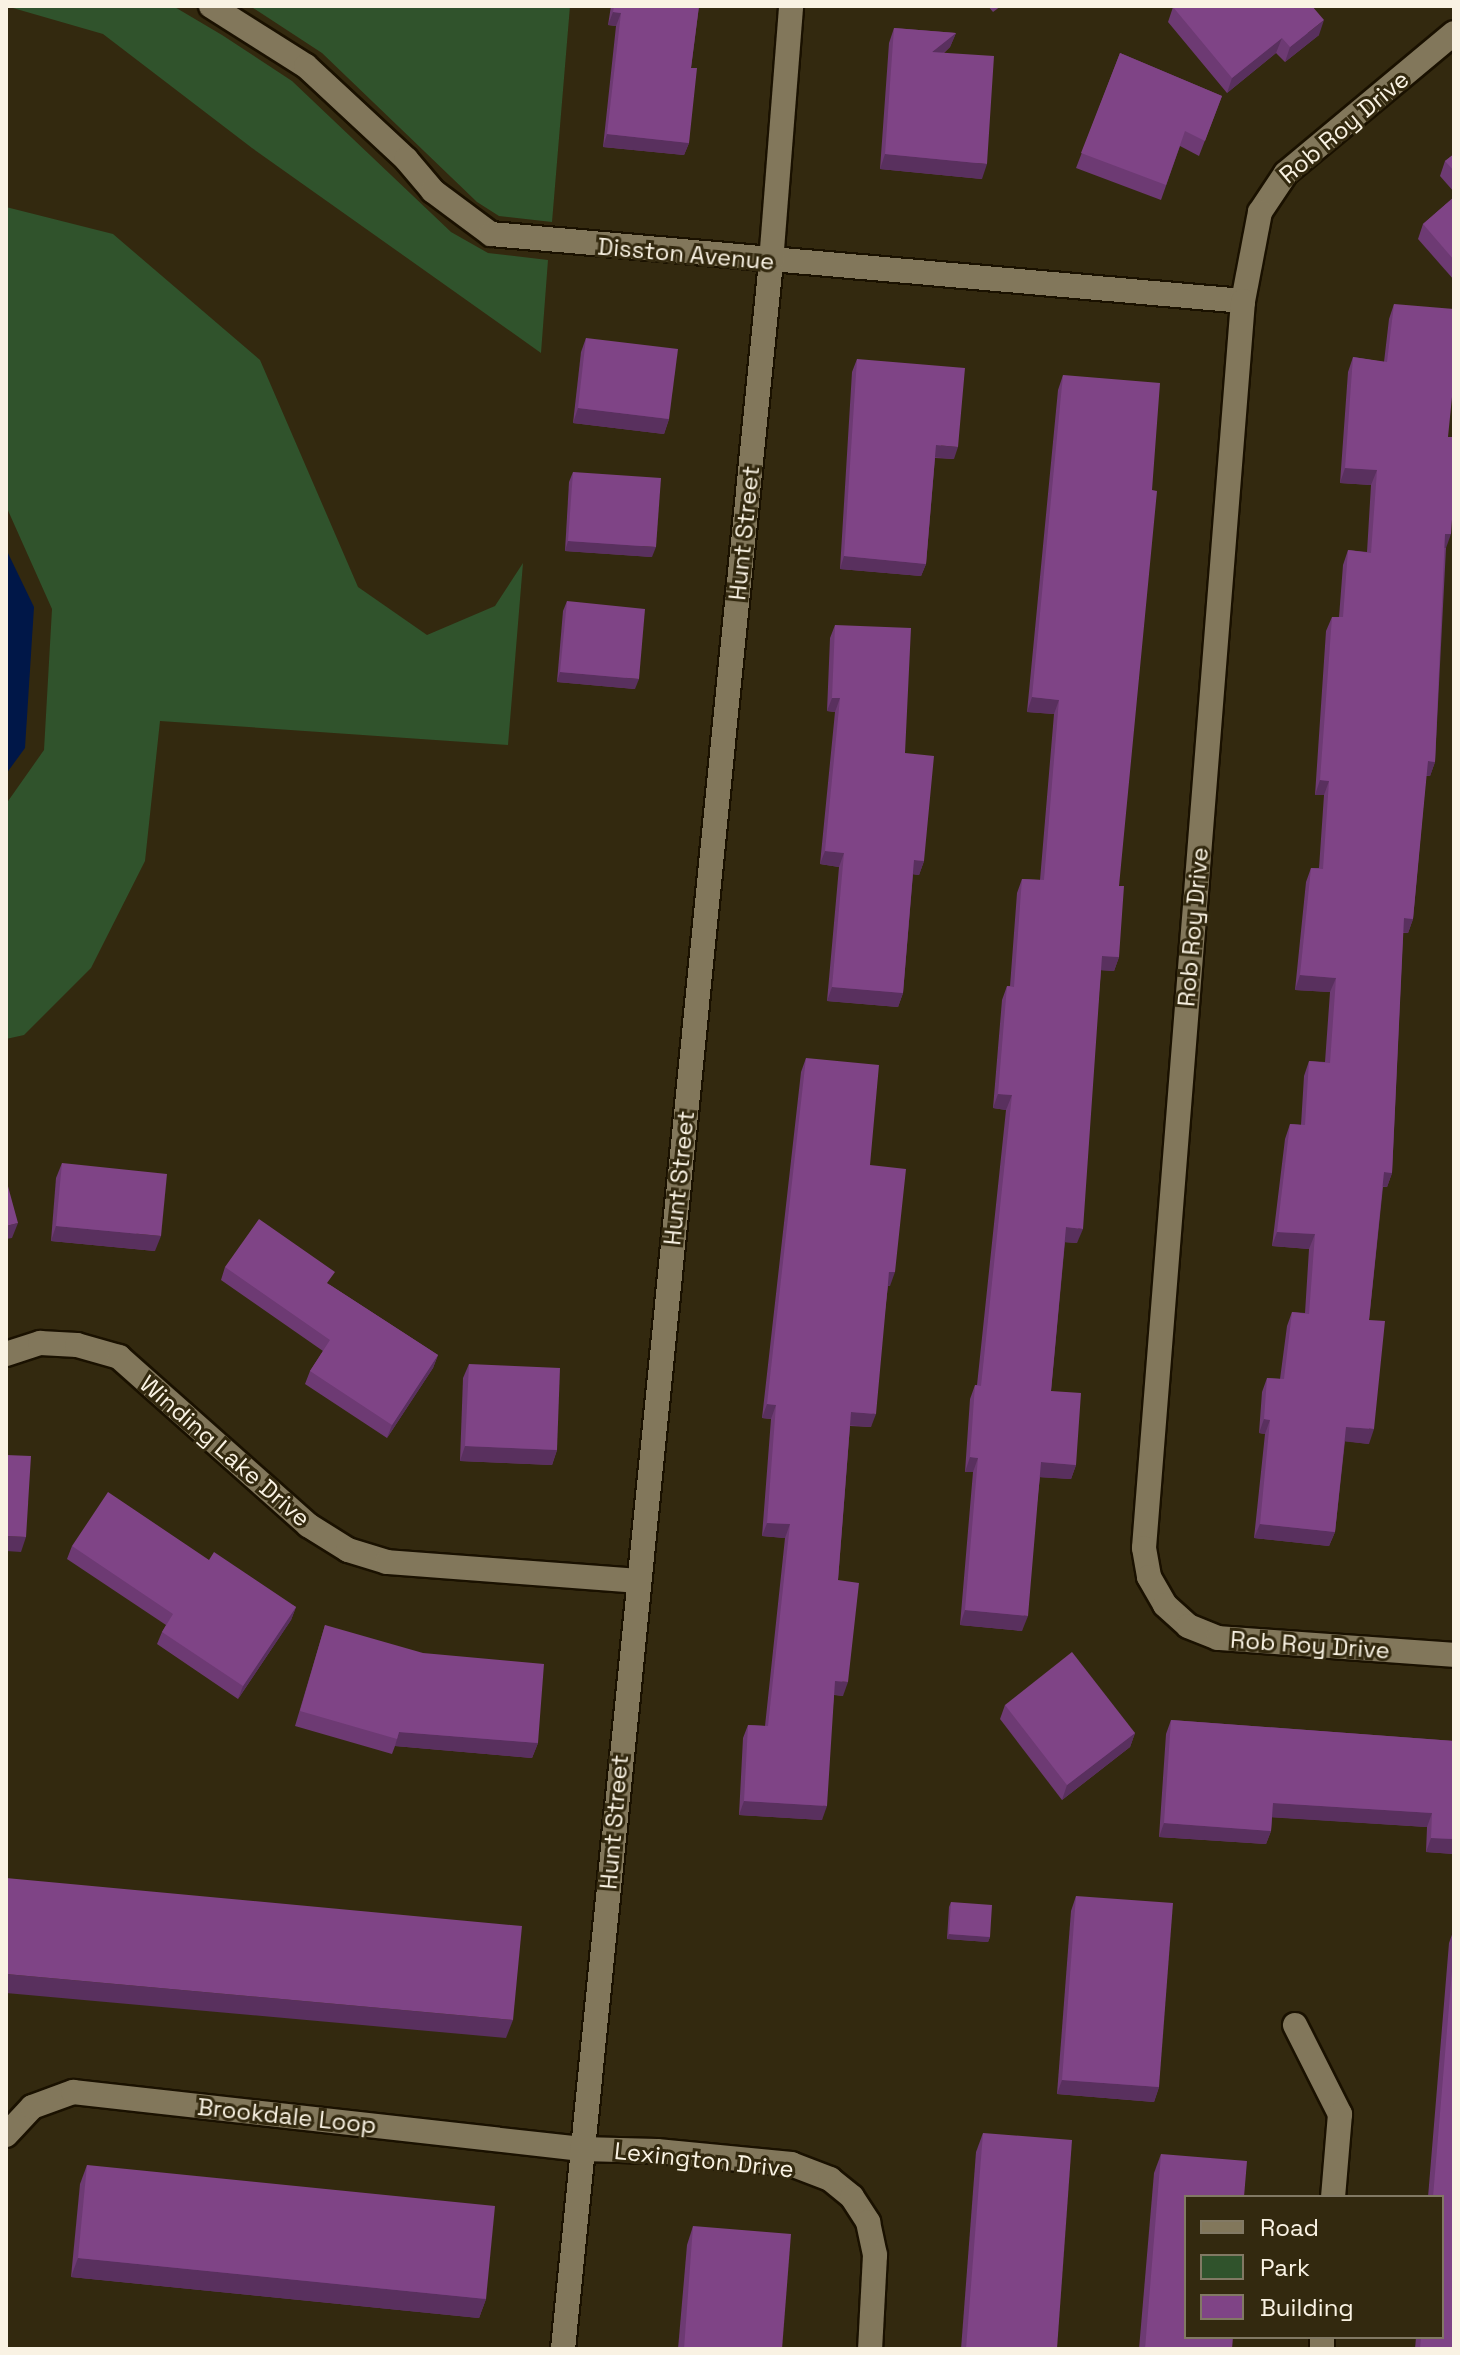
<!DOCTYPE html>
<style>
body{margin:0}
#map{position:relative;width:1460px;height:2355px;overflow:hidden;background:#33290f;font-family:"Space Grotesk",sans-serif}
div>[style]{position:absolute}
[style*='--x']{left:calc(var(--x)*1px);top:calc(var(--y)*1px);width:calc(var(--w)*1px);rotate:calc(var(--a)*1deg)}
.green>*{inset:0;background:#30532c}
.water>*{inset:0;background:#001748}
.roads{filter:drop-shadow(2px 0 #1a1100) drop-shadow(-2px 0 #1a1100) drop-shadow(0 2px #1a1100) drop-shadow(0 -2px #1a1100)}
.street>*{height:24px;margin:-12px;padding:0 12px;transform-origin:12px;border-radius:12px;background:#82775b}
.wall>*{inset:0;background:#6d3a73}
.shaded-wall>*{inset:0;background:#59305e}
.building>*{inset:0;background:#7f4486}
span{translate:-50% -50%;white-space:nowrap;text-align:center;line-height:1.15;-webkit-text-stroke:6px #33290f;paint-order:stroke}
.street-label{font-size:24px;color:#f9f2e3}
.frame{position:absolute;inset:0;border:8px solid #f9f2e3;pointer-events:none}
.legend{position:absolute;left:1184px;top:2195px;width:260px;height:144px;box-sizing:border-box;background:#33290f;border:2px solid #827964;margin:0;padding:10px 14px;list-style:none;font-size:24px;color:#f9f2e3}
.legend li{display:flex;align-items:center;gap:16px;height:40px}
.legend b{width:40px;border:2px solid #827964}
</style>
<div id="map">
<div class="green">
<div style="clip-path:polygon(6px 6px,173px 6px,222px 35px,292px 81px,451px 232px,488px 253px,548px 260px,541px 353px,252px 148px,103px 34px)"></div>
<div style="clip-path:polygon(250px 6px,570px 6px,552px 222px,499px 216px,477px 202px,322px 53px)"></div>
<div style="clip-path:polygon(6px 207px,113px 234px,260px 360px,358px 587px,427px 635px,495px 606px,523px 563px,508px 745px,160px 721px,145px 861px,91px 968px,24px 1035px,6px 1039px,6px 804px,44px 750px,52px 609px,6px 506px)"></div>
</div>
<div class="water">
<div style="clip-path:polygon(6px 549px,34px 607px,25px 748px,6px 774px)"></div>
</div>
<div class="roads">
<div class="street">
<div style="--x:211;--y:6;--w:112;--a:32.3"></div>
<div style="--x:306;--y:66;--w:137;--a:42.9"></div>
<div style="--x:406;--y:159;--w:42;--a:49.8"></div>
<div style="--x:433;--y:191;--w:72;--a:36.6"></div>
<div style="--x:491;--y:234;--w:755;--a:5.09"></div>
<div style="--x:1454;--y:33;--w:219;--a:140.2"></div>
<div style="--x:1286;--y:173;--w:47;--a:123.7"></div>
<div style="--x:1260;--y:212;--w:91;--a:100.8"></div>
<div style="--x:1243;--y:301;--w:1251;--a:94.54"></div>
<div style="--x:1144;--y:1548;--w:29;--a:80"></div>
<div style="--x:1149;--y:1577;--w:32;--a:60"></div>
<div style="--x:1165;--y:1605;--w:31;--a:42"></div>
<div style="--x:1188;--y:1626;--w:32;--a:22"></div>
<div style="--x:1218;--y:1638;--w:237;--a:4.1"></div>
<div style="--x:6;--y:1354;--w:36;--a:-18"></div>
<div style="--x:40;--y:1343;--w:37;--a:3"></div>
<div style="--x:77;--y:1345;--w:44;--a:15.9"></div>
<div style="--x:119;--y:1357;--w:253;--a:41.6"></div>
<div style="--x:308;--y:1525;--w:47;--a:32"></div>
<div style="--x:348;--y:1550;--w:41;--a:17.1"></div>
<div style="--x:387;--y:1562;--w:251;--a:4.3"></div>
<div style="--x:1295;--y:2025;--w:100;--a:63.2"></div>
<div style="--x:1340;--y:2114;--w:83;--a:94.8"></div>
<div style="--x:6;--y:2135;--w:38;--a:-47"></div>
<div style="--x:32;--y:2107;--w:44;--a:-20.1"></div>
<div style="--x:73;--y:2092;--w:512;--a:6.39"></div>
<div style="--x:582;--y:2149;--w:75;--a:1.5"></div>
<div style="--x:657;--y:2151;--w:135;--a:5.5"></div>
<div style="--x:791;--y:2164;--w:42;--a:21"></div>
<div style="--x:830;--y:2179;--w:28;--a:39"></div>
<div style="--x:852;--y:2197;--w:30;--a:57"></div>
<div style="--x:868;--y:2222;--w:34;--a:78"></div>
<div style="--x:875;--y:2255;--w:94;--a:93"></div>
<div style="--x:563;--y:2349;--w:2097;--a:-84.31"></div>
<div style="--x:771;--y:262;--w:257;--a:-85.5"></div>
<div style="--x:1322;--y:2349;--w:12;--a:-90"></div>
</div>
</div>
<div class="wall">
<div style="clip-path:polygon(611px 6px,699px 6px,691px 68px,689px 143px,684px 155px,603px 147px,616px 26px,608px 25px)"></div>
<div style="clip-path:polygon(988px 6px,1001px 6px,993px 12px)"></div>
<div style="clip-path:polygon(1173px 7px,1319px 35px,1285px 62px,1276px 53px,1227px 93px,1168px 22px)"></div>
<div style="clip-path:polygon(894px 28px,956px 33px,950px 47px,944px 53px,982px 179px,880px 169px,889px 43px)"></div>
<div style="clip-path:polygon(1120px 53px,1222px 96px,1199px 156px,1180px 146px,1161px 200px,1076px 168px)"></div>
<div style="clip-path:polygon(1454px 154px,1454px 192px,1440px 176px,1445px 161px)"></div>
<div style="clip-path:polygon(1454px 197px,1454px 280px,1418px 239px,1423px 224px)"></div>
<div style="clip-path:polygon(1394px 304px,1448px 437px,1446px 548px,1435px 762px,1430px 776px,1426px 776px,1413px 919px,1408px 933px,1403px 933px,1392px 1173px,1387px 1187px,1383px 1187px,1369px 1320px,1369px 1444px,1345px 1441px,1335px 1532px,1329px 1546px,1254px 1538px,1265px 1434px,1259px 1433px,1262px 1392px,1267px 1378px,1280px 1379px,1287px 1326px,1292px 1312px,1305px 1313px,1309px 1249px,1272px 1246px,1285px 1139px,1290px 1124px,1301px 1125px,1304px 1076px,1309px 1061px,1325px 1062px,1330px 992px,1295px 990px,1306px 882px,1311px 868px,1319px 868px,1324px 795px,1315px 795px,1326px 631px,1332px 617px,1339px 617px,1343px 565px,1348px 550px,1367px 552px,1371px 485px,1340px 483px,1348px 372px,1353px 357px,1384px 362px,1389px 319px)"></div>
<div style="clip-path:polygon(586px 338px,669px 419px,664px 434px,573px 423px,581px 352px)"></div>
<div style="clip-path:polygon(857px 359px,954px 459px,935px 458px,926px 564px,921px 576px,840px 569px,852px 372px)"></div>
<div style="clip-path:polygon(1063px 375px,1119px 886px,1119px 957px,1114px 971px,1101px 970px,1077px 1243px,1065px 1242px,1051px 1391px,1076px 1465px,1071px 1479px,1040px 1477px,1022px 1631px,960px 1625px,973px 1472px,965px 1472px,970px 1399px,975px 1385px,977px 1385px,1006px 1110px,993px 1108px,1002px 1000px,1007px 986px,1010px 986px,1017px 893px,1022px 879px,1040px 880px,1054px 714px,1027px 712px,1058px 390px)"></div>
<div style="clip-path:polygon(573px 472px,652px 557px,565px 551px,569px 482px)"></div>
<div style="clip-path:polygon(567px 601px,635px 689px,557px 682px,563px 611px)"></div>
<div style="clip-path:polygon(835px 625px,905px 753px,924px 861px,919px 875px,913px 874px,903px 993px,898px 1007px,827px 1001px,839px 867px,820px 864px,835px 712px,827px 711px,830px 638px)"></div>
<div style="clip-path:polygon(806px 1058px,870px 1165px,890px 1286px,888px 1286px,871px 1427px,850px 1426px,838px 1580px,843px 1696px,834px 1695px,822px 1820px,739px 1815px,743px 1738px,748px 1725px,765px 1726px,785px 1538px,762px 1536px,771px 1419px,762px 1418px,801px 1072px)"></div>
<div style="clip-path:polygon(62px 1163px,155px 1251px,51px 1241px,56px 1178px)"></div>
<div style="clip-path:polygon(225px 1267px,330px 1285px,438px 1355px,433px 1368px,387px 1438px,305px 1384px,310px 1371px,323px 1351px,221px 1280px)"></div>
<div style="clip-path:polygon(469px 1364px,557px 1450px,552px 1465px,460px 1461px,463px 1378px)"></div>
<div style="clip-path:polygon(72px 1546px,209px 1560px,296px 1607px,291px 1620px,238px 1699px,157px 1644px,162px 1632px,166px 1625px,67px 1559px)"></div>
<div style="clip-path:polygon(325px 1625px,538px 1743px,532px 1758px,395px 1746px,392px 1754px,295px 1726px)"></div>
<div style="clip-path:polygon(1005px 1705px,1135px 1733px,1130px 1747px,1062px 1800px,1000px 1719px)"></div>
<div style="clip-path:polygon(1171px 1720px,1454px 1741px,1454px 1854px,1426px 1852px,1427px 1827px,1272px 1817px,1271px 1831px,1266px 1844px,1159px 1837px,1166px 1734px)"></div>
<div style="clip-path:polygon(1076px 1896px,1159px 2087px,1154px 2102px,1057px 2094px,1071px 1911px)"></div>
<div style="clip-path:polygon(951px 1902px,990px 1937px,988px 1942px,947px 1939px,949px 1907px)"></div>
<div style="clip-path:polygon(1454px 1929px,1454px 2349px,1415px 2349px,1416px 2337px,1442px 2337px,1442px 2197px,1428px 2197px,1449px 1943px)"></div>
<div style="clip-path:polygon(983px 2133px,1057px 2349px,961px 2349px,976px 2152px)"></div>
<div style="clip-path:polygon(1161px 2154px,1232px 2349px,1139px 2349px,1154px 2173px)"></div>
<div style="clip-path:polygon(87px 2165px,486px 2299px,479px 2318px,71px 2277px,80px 2184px)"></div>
<div style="clip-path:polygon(693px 2226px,782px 2349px,678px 2349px,687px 2245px)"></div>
</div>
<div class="shaded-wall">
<div style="clip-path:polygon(613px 12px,621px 13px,616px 26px,608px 25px)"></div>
<div style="clip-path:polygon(1324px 20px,1319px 35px,1285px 62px,1290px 47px)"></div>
<div style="clip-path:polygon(956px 33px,950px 47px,927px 67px,932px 52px)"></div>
<div style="clip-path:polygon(1282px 38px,1276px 53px,1227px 93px,1232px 78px)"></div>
<div style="clip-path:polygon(607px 134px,689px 143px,684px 155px,603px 147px)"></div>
<div style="clip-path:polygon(885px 154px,987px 164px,982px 179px,880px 169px)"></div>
<div style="clip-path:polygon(578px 408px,669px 419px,664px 434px,573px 423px)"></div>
<div style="clip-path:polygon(936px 445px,958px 447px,954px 459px,931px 457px)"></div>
<div style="clip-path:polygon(1345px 468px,1377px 470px,1371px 485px,1340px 483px)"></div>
<div style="clip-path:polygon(1445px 534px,1451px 534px,1446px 548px,1440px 548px)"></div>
<div style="clip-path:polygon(568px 541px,656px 547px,652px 557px,565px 551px)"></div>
<div style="clip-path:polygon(844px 556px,926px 564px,921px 576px,840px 569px)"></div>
<div style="clip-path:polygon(560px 672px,639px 679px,635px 689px,557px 682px)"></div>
<div style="clip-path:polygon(1032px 697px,1059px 700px,1054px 714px,1027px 712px)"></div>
<div style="clip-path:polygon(832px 698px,840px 698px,835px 712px,827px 711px)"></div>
<div style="clip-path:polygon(1428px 761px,1435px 762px,1430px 776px,1422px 775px)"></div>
<div style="clip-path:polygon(1320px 780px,1329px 781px,1324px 795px,1315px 795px)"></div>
<div style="clip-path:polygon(825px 851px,844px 853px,839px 867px,820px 864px)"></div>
<div style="clip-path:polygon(914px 860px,924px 861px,919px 875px,909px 874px)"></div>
<div style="clip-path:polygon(1404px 918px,1413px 919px,1408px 933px,1399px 932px)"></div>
<div style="clip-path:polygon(1102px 956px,1119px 957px,1114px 971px,1096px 970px)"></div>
<div style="clip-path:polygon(1300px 975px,1336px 978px,1330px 992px,1295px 990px)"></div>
<div style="clip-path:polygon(832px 987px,903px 993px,898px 1007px,827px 1001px)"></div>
<div style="clip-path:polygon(998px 1094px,1012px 1095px,1006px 1110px,993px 1108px)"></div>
<div style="clip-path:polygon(1384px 1172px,1392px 1173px,1387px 1187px,1379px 1186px)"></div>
<div style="clip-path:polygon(18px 1223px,12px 1238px,6px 1239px,6px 1226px)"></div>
<div style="clip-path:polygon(56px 1226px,161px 1236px,155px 1251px,51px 1241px)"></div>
<div style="clip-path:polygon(1066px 1227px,1083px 1229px,1077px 1243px,1061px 1242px)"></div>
<div style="clip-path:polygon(1277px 1232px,1315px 1234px,1309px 1249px,1272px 1246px)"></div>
<div style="clip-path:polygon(889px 1272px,895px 1272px,890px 1286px,884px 1285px)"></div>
<div style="clip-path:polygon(438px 1355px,433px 1368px,387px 1438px,392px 1425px)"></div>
<div style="clip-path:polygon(767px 1404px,776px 1405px,771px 1419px,762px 1418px)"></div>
<div style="clip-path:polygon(851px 1412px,876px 1414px,871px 1427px,846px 1425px)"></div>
<div style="clip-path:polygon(1264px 1419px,1270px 1420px,1265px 1434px,1259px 1433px)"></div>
<div style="clip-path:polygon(1346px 1427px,1374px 1429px,1369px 1444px,1341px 1441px)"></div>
<div style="clip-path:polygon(465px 1446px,557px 1450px,552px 1465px,460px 1461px)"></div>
<div style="clip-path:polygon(970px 1457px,978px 1458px,973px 1472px,965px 1472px)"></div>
<div style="clip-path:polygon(1041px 1462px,1076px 1465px,1071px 1479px,1036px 1477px)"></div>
<div style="clip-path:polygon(767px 1523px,790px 1524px,785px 1538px,762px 1536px)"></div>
<div style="clip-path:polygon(1260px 1524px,1335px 1532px,1329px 1546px,1254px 1538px)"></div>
<div style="clip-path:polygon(6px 1536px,26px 1537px,21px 1552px,6px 1551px)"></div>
<div style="clip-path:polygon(296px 1607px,291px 1620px,238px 1699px,243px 1686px)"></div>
<div style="clip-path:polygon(965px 1610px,1028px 1616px,1022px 1631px,960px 1625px)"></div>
<div style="clip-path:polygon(835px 1681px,848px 1682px,843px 1696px,830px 1694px)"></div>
<div style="clip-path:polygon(399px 1732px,538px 1743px,532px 1758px,395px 1746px)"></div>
<div style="clip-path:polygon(1135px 1733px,1130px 1747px,1062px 1800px,1067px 1785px)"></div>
<div style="clip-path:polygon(744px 1801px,827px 1806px,822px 1820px,739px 1815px)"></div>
<div style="clip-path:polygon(1273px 1803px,1432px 1813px,1427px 1827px,1268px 1817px)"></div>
<div style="clip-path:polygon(1164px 1823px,1271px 1831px,1266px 1844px,1159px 1837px)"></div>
<div style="clip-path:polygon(1431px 1838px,1454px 1839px,1454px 1854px,1426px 1852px)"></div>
<div style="clip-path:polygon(949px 1934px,990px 1937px,988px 1942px,947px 1939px)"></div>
<div style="clip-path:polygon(6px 1974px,513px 2020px,506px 2038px,6px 1993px)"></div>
<div style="clip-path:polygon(1062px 2080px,1159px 2087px,1154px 2102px,1057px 2094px)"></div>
<div style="clip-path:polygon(78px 2258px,486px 2299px,479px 2318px,71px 2277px)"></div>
</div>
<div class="building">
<div style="clip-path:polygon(614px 6px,699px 6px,691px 68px,697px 68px,689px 143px,607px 134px,621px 13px,613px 12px)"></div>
<div style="clip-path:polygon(1174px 6px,1312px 6px,1324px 20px,1290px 47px,1282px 38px,1232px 78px,1173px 7px)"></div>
<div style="clip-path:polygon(894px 28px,956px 33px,932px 52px,994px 56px,987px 164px,885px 154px)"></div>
<div style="clip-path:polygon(1120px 53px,1222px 96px,1205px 141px,1185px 131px,1166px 185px,1081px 153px)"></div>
<div style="clip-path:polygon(1454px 154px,1454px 171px,1445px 161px)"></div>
<div style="clip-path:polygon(1454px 197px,1454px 260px,1423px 224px)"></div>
<div style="clip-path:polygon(1394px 304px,1454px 309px,1454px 377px,1448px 437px,1454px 437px,1454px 489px,1451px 534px,1445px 534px,1435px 762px,1428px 761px,1413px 919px,1404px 918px,1392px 1173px,1384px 1172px,1369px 1320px,1385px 1321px,1374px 1429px,1346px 1427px,1335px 1532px,1260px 1524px,1270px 1420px,1264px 1419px,1267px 1378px,1284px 1379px,1292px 1312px,1309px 1314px,1315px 1234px,1277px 1232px,1290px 1124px,1305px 1125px,1309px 1061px,1330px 1063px,1336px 978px,1300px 975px,1311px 868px,1323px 869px,1329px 781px,1320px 780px,1332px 617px,1343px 617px,1348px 550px,1371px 553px,1377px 470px,1345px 468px,1353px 357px,1387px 362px)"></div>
<div style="clip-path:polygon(586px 338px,678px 349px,669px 419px,578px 408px)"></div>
<div style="clip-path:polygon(857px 359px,965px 368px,958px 447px,936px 445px,926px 564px,844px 556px)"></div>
<div style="clip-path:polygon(1063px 375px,1160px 383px,1152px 490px,1157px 491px,1119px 886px,1124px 886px,1119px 957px,1102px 956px,1083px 1229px,1066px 1227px,1051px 1391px,1081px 1393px,1076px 1465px,1041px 1462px,1028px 1616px,965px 1610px,978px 1458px,970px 1457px,975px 1385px,981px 1386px,1012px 1095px,998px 1094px,1007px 986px,1014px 987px,1022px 879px,1044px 880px,1059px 700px,1032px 697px)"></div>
<div style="clip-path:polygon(573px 472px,661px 478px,656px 547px,568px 541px)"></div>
<div style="clip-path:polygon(567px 601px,645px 609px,639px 679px,560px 672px)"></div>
<div style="clip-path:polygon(835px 625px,911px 628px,905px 753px,934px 756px,924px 861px,914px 860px,903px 993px,832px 987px,844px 853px,825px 851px,840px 698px,832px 698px)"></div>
<div style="clip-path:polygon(806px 1058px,879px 1065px,870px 1165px,906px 1169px,895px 1272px,889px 1272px,876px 1414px,851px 1412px,838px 1580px,859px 1583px,848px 1682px,835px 1681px,827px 1806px,744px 1801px,748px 1725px,768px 1726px,790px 1524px,767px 1523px,776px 1405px,767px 1404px)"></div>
<div style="clip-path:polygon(62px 1163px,167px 1174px,161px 1236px,56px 1226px)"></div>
<div style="clip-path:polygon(6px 1179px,18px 1223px,6px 1226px)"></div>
<div style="clip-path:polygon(259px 1219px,335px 1272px,327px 1283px,438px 1355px,392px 1425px,310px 1371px,330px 1340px,225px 1267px)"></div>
<div style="clip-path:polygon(469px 1364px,560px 1368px,557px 1450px,465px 1446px)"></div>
<div style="clip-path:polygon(6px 1455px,31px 1456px,26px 1537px,6px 1536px)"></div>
<div style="clip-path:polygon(108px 1492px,209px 1560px,214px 1552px,296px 1607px,243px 1686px,162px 1632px,173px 1614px,72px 1546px)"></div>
<div style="clip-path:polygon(325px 1625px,423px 1653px,544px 1664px,538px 1743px,399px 1732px,397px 1739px,300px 1711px)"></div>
<div style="clip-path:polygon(1072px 1652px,1135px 1733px,1067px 1785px,1005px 1705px)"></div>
<div style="clip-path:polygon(1171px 1720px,1454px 1741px,1454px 1839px,1431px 1838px,1432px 1813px,1273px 1803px,1271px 1831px,1164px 1823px)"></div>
<div style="clip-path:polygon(6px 1878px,522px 1926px,513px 2020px,6px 1974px)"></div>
<div style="clip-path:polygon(1076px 1896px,1173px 1903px,1159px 2087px,1062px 2080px)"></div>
<div style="clip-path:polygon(951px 1902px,992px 1905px,990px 1937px,949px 1934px)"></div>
<div style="clip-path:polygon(1454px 1947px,1454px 2349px,1420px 2349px,1421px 2337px,1442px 2337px,1442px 2197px,1433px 2197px)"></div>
<div style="clip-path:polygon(983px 2133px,1072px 2140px,1057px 2349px,966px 2349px)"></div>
<div style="clip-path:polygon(1161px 2154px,1247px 2161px,1244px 2197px,1186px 2197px,1186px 2337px,1233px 2337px,1232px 2349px,1145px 2349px)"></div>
<div style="clip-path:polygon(87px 2165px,495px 2206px,486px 2299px,78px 2258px)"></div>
<div style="clip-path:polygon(693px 2226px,791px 2234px,782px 2349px,684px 2349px)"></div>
</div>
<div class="street-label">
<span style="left:1344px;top:127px;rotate:-40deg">Rob Roy Drive</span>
<span style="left:686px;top:254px;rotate:5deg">Disston Avenue</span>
<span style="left:744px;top:533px;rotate:-84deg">Hunt Street</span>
<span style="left:1193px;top:927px;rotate:-85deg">Rob Roy Drive</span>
<span style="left:679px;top:1178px;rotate:-84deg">Hunt Street</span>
<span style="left:225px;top:1451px;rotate:41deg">Winding Lake Drive</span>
<span style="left:1310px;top:1645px;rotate:4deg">Rob Roy Drive</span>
<span style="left:614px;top:1822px;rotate:-85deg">Hunt Street</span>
<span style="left:287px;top:2116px;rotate:6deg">Brookdale Loop</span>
<span style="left:704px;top:2160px;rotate:6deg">Lexington Drive</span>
</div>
<div class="frame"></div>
<ul class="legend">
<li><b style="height:10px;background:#82775b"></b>Road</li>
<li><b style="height:22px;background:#30532c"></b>Park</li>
<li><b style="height:22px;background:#7f4486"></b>Building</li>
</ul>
</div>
